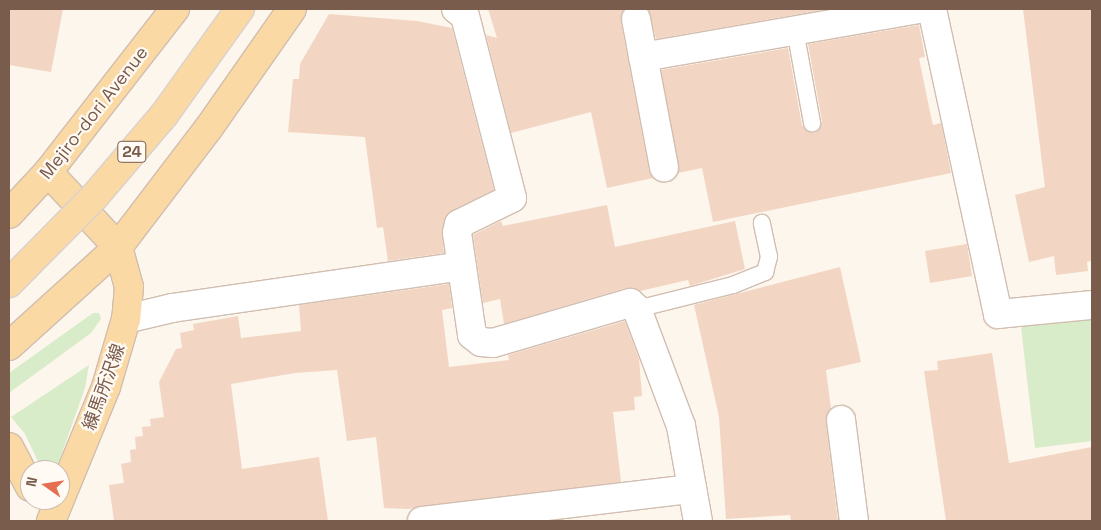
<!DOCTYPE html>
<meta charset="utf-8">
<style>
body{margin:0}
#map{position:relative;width:1101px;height:530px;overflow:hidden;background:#fdf6ec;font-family:"Space Grotesk","Noto Sans JP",sans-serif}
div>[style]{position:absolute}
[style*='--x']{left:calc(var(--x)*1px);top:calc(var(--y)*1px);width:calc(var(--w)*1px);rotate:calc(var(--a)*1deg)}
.green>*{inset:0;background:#d8ecc9}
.building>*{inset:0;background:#f3d5c3}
.roads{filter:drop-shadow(1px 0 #d1beb0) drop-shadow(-1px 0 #d1beb0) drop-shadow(0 1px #d1beb0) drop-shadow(0 -1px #d1beb0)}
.service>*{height:16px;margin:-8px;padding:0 8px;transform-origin:8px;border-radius:8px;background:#fff}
.minor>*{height:28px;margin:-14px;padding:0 14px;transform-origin:14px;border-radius:14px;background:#fff}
.primary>*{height:28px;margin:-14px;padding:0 14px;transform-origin:14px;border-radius:14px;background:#fbd9a5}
.bridges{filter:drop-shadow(1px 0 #dad1cd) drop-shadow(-1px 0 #dad1cd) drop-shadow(0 1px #dad1cd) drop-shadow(0 -1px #dad1cd)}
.primary-bridge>*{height:28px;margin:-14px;padding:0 14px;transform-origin:14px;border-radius:14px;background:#fbd9a5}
span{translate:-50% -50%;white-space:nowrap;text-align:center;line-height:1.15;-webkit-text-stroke:4.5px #fffaf3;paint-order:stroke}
.shield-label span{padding:1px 4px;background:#fffaf3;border:1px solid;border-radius:4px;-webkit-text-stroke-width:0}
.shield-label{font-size:16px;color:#7a5c4d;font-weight:700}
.street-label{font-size:18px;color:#7a5c4d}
.frame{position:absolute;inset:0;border:10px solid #7a5c4d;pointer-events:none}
.north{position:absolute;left:20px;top:460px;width:50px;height:50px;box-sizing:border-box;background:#fffaf3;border:1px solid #cabbb1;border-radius:50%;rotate:283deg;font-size:14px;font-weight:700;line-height:20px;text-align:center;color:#7a5c4d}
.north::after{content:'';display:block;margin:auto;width:18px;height:22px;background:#e76f51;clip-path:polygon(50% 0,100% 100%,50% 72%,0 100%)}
</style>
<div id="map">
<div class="green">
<div style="clip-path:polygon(93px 313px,99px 313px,101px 319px,91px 333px,9px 393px,9px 373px)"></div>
<div style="clip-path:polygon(1092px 318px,1092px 441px,1035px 448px,1021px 327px)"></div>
<div style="clip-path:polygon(89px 365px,85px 388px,57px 467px,42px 470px,25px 434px,11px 417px)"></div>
</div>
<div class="building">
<div style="clip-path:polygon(9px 9px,63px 9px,51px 72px,9px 65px)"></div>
<div style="clip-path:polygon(488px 9px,625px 9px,621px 22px,649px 170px,653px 178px,607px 188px,591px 112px,511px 133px,486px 35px,497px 38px)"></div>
<div style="clip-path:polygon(648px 9px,829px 9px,656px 39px)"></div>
<div style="clip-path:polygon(1023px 9px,1092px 9px,1092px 261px,1087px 262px,1088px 271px,1056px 275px,1054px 256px,1029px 262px,1015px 195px,1045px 187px)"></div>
<div style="clip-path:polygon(329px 14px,417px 21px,452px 28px,494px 190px,447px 214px,442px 230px,444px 253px,388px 261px,383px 227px,377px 228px,365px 137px,288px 132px,293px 79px,299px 79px,300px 64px)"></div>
<div style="clip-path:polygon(919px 25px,925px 57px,919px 58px,931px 117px,933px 125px,941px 123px,951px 173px,713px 222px,702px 168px,678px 173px,661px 70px,788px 48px,802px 125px,805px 130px,813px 133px,819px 130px,822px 121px,808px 44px)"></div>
<div style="clip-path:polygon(607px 205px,615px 247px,735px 221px,745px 269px,690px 286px,688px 280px,640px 291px,626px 288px,504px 324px,500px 299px,483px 303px,473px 235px,501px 221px,503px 226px)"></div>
<div style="clip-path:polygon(967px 244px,972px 276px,930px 283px,925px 251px)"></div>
<div style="clip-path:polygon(840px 267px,861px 362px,826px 370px,831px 409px,826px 422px,838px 521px,791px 521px,790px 515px,726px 519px,719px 417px,694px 305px)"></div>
<div style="clip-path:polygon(449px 284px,452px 308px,442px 310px,449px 367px,509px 360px,508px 355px,625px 321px,639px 359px,642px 396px,634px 397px,635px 410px,613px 412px,621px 482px,408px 509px,384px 508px,376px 437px,347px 441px,337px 370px,295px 373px,231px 384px,242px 469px,319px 457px,328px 521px,114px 521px,109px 485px,124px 483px,121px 464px,131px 462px,130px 450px,136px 449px,135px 437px,143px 436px,142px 427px,151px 426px,150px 419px,164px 417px,159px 382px,176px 349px,182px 348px,180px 333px,194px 330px,193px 324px,238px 316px,241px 338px,301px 331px,299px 305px)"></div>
<div style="clip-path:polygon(992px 353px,1009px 463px,1092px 447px,1092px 521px,946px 521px,924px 371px,938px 370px,937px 361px)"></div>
</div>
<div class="roads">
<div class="service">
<div style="--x:795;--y:30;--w:95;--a:79.6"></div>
<div style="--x:637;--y:309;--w:99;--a:-14"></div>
<div style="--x:733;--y:285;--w:35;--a:-22"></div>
<div style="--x:765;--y:272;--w:16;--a:-75"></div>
<div style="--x:769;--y:257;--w:35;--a:-102"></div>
</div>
<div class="minor">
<div style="--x:456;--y:9;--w:11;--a:38"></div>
<div style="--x:465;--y:16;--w:188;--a:75.5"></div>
<div style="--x:512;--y:198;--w:59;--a:153.9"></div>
<div style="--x:459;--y:224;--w:9;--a:103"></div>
<div style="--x:457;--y:233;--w:103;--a:81.6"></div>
<div style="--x:472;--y:335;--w:11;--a:38"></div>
<div style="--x:481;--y:342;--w:12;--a:5"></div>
<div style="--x:493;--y:343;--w:143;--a:-16.3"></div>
<div style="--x:630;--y:303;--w:9;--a:41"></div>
<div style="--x:637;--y:309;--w:125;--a:69.4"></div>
<div style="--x:681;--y:426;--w:97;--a:79.9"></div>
<div style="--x:932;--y:9;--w:312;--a:77.8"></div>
<div style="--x:998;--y:314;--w:94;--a:-5.5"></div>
<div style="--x:636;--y:19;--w:151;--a:79.3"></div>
<div style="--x:643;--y:57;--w:279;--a:-9.9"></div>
<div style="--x:126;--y:319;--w:47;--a:-13.4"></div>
<div style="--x:172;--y:308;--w:293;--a:-8.2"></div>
<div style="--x:841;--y:420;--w:102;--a:82.7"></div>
<div style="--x:422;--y:521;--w:272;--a:-6.8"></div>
</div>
<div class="primary">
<div style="--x:48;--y:172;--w:103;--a:47"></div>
<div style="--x:118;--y:247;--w:41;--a:74.6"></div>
<div style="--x:129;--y:287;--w:32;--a:95"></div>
<div style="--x:126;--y:319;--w:71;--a:106.4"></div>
<div style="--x:106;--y:387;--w:145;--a:112.3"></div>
<div style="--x:9;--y:214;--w:57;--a:-47.1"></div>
<div style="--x:48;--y:172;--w:207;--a:-52.1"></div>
<div style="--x:9;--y:346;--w:147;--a:-42.2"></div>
<div style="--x:118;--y:247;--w:148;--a:-52.7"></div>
<div style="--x:208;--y:129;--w:146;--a:-55"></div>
<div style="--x:9;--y:447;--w:45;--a:62.3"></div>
</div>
</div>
<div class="bridges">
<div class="primary-bridge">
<div style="--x:9;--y:283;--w:122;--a:-45.3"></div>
<div style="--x:95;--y:196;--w:106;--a:-49.6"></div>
<div style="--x:164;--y:115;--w:130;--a:-54.4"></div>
</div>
</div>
<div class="shield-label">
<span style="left:132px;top:152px">24</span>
</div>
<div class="street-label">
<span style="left:94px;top:113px;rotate:-52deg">Mejiro-dori Avenue</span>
<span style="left:104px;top:387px;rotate:-70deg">練馬所沢線</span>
</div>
<div class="frame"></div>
<div class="north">N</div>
</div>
